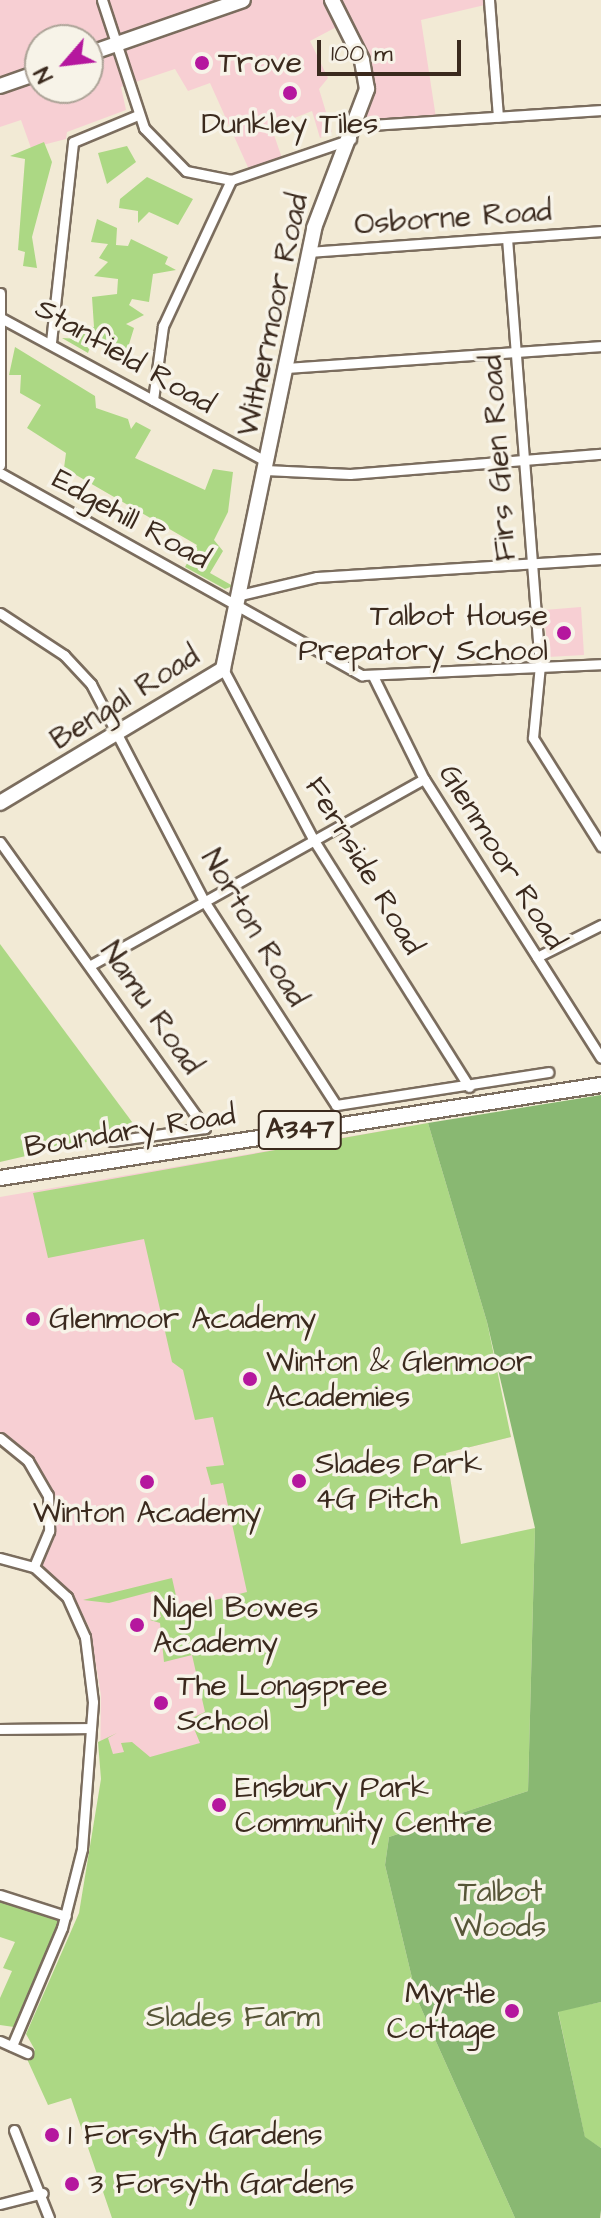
<!DOCTYPE html>
<style>
body{margin:0}
#map{position:relative;width:601px;height:2218px;overflow:hidden;background:#f2ead5;font-family:"Architects Daughter",sans-serif}
div>[style]{position:absolute}
[style*='--x']{left:calc(var(--x)*1px);top:calc(var(--y)*1px);width:calc(var(--w)*1px);rotate:calc(var(--a)*1deg)}
.built>*{inset:0;background:#f7cfd3}
.green>*{inset:0;background:#acd884}
.forest>*{inset:0;background:#89b872}
.roads{filter:drop-shadow(2px 0 #7b6d5e) drop-shadow(-2px 0 #7b6d5e) drop-shadow(0 2px #7b6d5e) drop-shadow(0 -2px #7b6d5e)}
.street>*{height:9px;margin:-4.5px;padding:0 4.5px;transform-origin:4.5px;border-radius:4.5px;background:#fff}
.secondary>*{height:14px;margin:-7px;padding:0 7px;transform-origin:7px;border-radius:7px;background:#fff}
.primary>*{height:14px;margin:-7px;padding:0 7px;transform-origin:7px;border-radius:7px;background:#fff}
.dots>*{width:22px;height:22px;translate:-50% -50%;box-sizing:border-box;border:4px solid #f7f3e8;border-radius:50%}
span{translate:-50% -50%;white-space:nowrap;text-align:center;line-height:1.15;-webkit-text-stroke:7px #f7f3e8;paint-order:stroke}
.shield-label span{padding:2px 6px;background:#f7f3e8;border:2px solid;border-radius:6px;-webkit-text-stroke-width:0}
.shield-label{font-size:28px;color:#3b2a1e;font-weight:700}
.poi-label{font-size:30px;color:#3b2a1e}
.left{translate:0 -50%;text-align:left}
.right{translate:-100% -50%;text-align:right}
.street-label{font-size:30px;color:#3b2a1e}
.park-label{font-size:30px;color:#575638}
.north{position:absolute;left:24px;top:24px;width:80px;height:80px;box-sizing:border-box;background:#f7f3e8;border:2px solid #aca397;border-radius:50%;rotate:242deg;font-size:22px;font-weight:700;line-height:32px;text-align:center;color:#3b2a1e}
.north::after{content:'';display:block;margin:auto;width:28px;height:36px;background:#b5179e;clip-path:polygon(50% 0,100% 100%,50% 72%,0 100%)}
.scale{position:absolute;left:317px;top:40px;width:144px;height:36px;box-sizing:border-box;border:4px solid #3b2a1e;border-top:0;padding-left:10px;font-size:24px;line-height:28px;white-space:nowrap;color:#3b2a1e;-webkit-text-stroke:6px #f7f3e8;paint-order:stroke}
</style>
<div id="map">
<div class="built">
<div style="clip-path:polygon(evenodd,0 0,489px 0,489px 4px,421px 20px,436px 118px,356px 126px,367px 89px,344px 23px,310px 41px,328px 78px,319px 89px,332px 132px,320px 138px,312px 111px,287px 121px,290px 130px,274px 135px,283px 161px,251px 174px,210px 83px,188px 91px,175px 69px,121px 87px,126px 110px,67px 132px,66px 139px,31px 148px,21px 120px,0 127px,0 0,40px 40px,88px 40px,88px 88px,40px 88px,40px 40px)"></div>
<div style="clip-path:polygon(581px 607px,584px 655px,548px 657px,544px 610px)"></div>
<div style="clip-path:polygon(428px 1123px,511px 1437px,446px 1453px,461px 1545px,182px 1608px,216px 1744px,100px 1768px,101px 1695px,90px 1629px,72px 1594px,36px 1563px,49px 1531px,43px 1482px,0 1438px,0 1197px)"></div>
</div>
<div class="green">
<div style="clip-path:polygon(44px 142px,52px 162px,32px 237px,37px 268px,23px 266px,25px 252px,18px 250px,25px 159px,10px 156px)"></div>
<div style="clip-path:polygon(127px 146px,136px 162px,107px 184px,98px 153px)"></div>
<div style="clip-path:polygon(147px 177px,193px 199px,178px 225px,149px 212px,138px 223px,138px 211px,119px 208px,120px 199px)"></div>
<div style="clip-path:polygon(97px 219px,117px 228px,116px 245px,128px 246px,131px 239px,168px 257px,165px 264px,176px 270px,153px 274px,149px 302px,132px 299px,129px 305px,144px 315px,126px 324px,134px 328px,126px 354px,93px 338px,88px 353px,62px 338px,81px 339px,81px 326px,94px 327px,92px 297px,117px 294px,118px 279px,94px 276px,108px 262px,99px 258px,108px 244px,91px 242px)"></div>
<div style="clip-path:polygon(15px 347px,95px 396px,96px 408px,128px 419px,131px 429px,136px 422px,151px 430px,135px 458px,205px 490px,213px 469px,233px 472px,228px 512px,214px 540px,223px 551px,210px 573px,233px 586px,225px 589px,185px 567px,197px 545px,64px 468px,66px 453px,27px 428px,41px 405px,20px 393px,21px 375px,9px 375px)"></div>
<div style="clip-path:polygon(0 944px,138px 1130px,0 1162px)"></div>
<div style="clip-path:polygon(428px 1123px,487px 1322px,511px 1437px,446px 1453px,461px 1544px,535px 1528px,528px 1791px,389px 1837px,385px 1865px,417px 1999px,515px 2218px,112px 2218px,71px 2098px,48px 2105px,27px 2059px,35px 2050px,26px 2034px,79px 1913px,101px 1779px,98px 1742px,117px 1733px,108px 1738px,113px 1754px,124px 1752px,121px 1743px,132px 1742px,150px 1757px,200px 1743px,190px 1719px,205px 1712px,192px 1655px,164px 1662px,160px 1623px,150px 1620px,161px 1617px,154px 1591px,109px 1603px,83px 1600px,172px 1578px,179px 1609px,247px 1592px,223px 1483px,211px 1485px,206px 1467px,224px 1465px,213px 1417px,195px 1420px,183px 1370px,172px 1362px,144px 1239px,48px 1258px,33px 1193px)"></div>
<div style="clip-path:polygon(0 1895px,66px 1916px,21px 2028px,0 2025px,0 1998px,12px 1971px,3px 1968px,15px 1942px,0 1937px)"></div>
<div style="clip-path:polygon(601px 2002px,601px 2148px,585px 2138px,558px 2011px)"></div>
</div>
<div class="forest">
<div style="clip-path:polygon(601px 1095px,601px 2002px,558px 2012px,585px 2137px,601px 2148px,601px 2210px,600px 2218px,515px 2218px,417px 1999px,385px 1865px,389px 1837px,528px 1791px,535px 1528px,487px 1322px,428px 1123px)"></div>
</div>
<div class="roads">
<div class="street">
<div style="--x:102;--y:0;--w:135;--a:71.8"></div>
<div style="--x:144;--y:128;--w:60;--a:45.7"></div>
<div style="--x:186;--y:171;--w:46;--a:11.3"></div>
<div style="--x:231;--y:180;--w:127;--a:-18.9"></div>
<div style="--x:489;--y:0;--w:117;--a:85.6"></div>
<div style="--x:356;--y:126;--w:246;--a:-3.7"></div>
<div style="--x:507;--y:238;--w:428;--a:85.6"></div>
<div style="--x:540;--y:665;--w:73;--a:95.5"></div>
<div style="--x:533;--y:738;--w:128;--a:57.8"></div>
<div style="--x:309;--y:252;--w:293;--a:-4.1"></div>
<div style="--x:0;--y:293;--w:172;--a:90"></div>
<div style="--x:1;--y:318;--w:302;--a:28.4"></div>
<div style="--x:51;--y:342;--w:201;--a:-83.7"></div>
<div style="--x:73;--y:142;--w:70;--a:-22.6"></div>
<div style="--x:287;--y:368;--w:315;--a:-4"></div>
<div style="--x:153;--y:400;--w:75;--a:-82.3"></div>
<div style="--x:163;--y:326;--w:161;--a:-65"></div>
<div style="--x:265;--y:470;--w:85;--a:2.7"></div>
<div style="--x:350;--y:474;--w:252;--a:-4.6"></div>
<div style="--x:0;--y:473;--w:415;--a:29.2"></div>
<div style="--x:362;--y:675;--w:239;--a:-2.6"></div>
<div style="--x:240;--y:595;--w:79;--a:-13.2"></div>
<div style="--x:317;--y:577;--w:285;--a:-3.6"></div>
<div style="--x:0;--y:613;--w:77;--a:33.3"></div>
<div style="--x:64;--y:655;--w:40;--a:47"></div>
<div style="--x:91;--y:684;--w:245;--a:62.5"></div>
<div style="--x:204;--y:901;--w:243;--a:57.1"></div>
<div style="--x:336;--y:1105;--w:215;--a:-8.8"></div>
<div style="--x:223;--y:669;--w:192;--a:62.1"></div>
<div style="--x:313;--y:839;--w:293;--a:57.8"></div>
<div style="--x:373;--y:676;--w:115;--a:63.7"></div>
<div style="--x:424;--y:779;--w:330;--a:57.6"></div>
<div style="--x:0;--y:842;--w:352;--a:54.4"></div>
<div style="--x:205;--y:1128;--w:94;--a:172"></div>
<div style="--x:537;--y:957;--w:72;--a:-26.6"></div>
<div style="--x:91;--y:965;--w:381;--a:-29.2"></div>
<div style="--x:0;--y:1438;--w:36;--a:39"></div>
<div style="--x:28;--y:1461;--w:39;--a:60"></div>
<div style="--x:48;--y:1495;--w:36;--a:88"></div>
<div style="--x:49;--y:1531;--w:39;--a:113"></div>
<div style="--x:0;--y:1558;--w:35;--a:15"></div>
<div style="--x:34;--y:1567;--w:45;--a:42.3"></div>
<div style="--x:67;--y:1597;--w:44;--a:65.8"></div>
<div style="--x:85;--y:1637;--w:65;--a:83"></div>
<div style="--x:93;--y:1702;--w:147;--a:94.3"></div>
<div style="--x:82;--y:1849;--w:81;--a:104.2"></div>
<div style="--x:62;--y:1928;--w:128;--a:113"></div>
<div style="--x:0;--y:1729;--w:91;--a:-0.6"></div>
<div style="--x:0;--y:1895;--w:69;--a:17.7"></div>
<div style="--x:0;--y:2041;--w:30;--a:24"></div>
<div style="--x:14;--y:2130;--w:95;--a:68.3"></div>
<div style="--x:0;--y:2204;--w:44;--a:-14.3"></div>
</div>
<div class="secondary">
<div style="--x:88;--y:54;--w:164;--a:-19.2"></div>
<div style="--x:0;--y:86;--w:42;--a:-19.3"></div>
<div style="--x:0;--y:803;--w:260;--a:-31"></div>
<div style="--x:223;--y:669;--w:450;--a:-78.3"></div>
<div style="--x:314;--y:228;--w:149;--a:-69.1"></div>
<div style="--x:367;--y:89;--w:29;--a:-100"></div>
<div style="--x:362;--y:60;--w:67;--a:-116.6"></div>
</div>
<div class="primary">
<div style="--x:0;--y:1178;--w:608;--a:-8.8"></div>
</div>
</div>
<div class="dots">
<div style="left:202px;top:63px;background:#b5179e"></div>
<div style="left:290px;top:93px;background:#b5179e"></div>
<div style="left:564px;top:633px;background:#b5179e"></div>
<div style="left:33px;top:1319px;background:#b5179e"></div>
<div style="left:250px;top:1379px;background:#b5179e"></div>
<div style="left:299px;top:1481px;background:#b5179e"></div>
<div style="left:147px;top:1482px;background:#b5179e"></div>
<div style="left:137px;top:1625px;background:#b5179e"></div>
<div style="left:161px;top:1703px;background:#b5179e"></div>
<div style="left:219px;top:1805px;background:#b5179e"></div>
<div style="left:512px;top:2011px;background:#b5179e"></div>
<div style="left:52px;top:2135px;background:#b5179e"></div>
<div style="left:72px;top:2184px;background:#b5179e"></div>
</div>
<div class="shield-label">
<span style="left:300px;top:1130px">A347</span>
</div>
<div class="poi-label">
<span class="left" style="left:218px;top:63px">Trove</span>
<span style="left:290px;top:124px">Dunkley Tiles</span>
<span class="right" style="left:548px;top:633px">Talbot House<br>Prepatory School</span>
<span class="left" style="left:49px;top:1319px">Glenmoor Academy</span>
<span class="left" style="left:266px;top:1379px">Winton &amp; Glenmoor<br>Academies</span>
<span class="left" style="left:315px;top:1481px">Slades Park<br>4G Pitch</span>
<span style="left:147px;top:1513px">Winton Academy</span>
<span class="left" style="left:153px;top:1625px">Nigel Bowes<br>Academy</span>
<span class="left" style="left:177px;top:1703px">The Longspree<br>School</span>
<span class="left" style="left:235px;top:1805px">Ensbury Park<br>Community Centre</span>
<span class="right" style="left:496px;top:2011px">Myrtle<br>Cottage</span>
<span class="left" style="left:68px;top:2135px">1 Forsyth Gardens</span>
<span class="left" style="left:88px;top:2184px">3 Forsyth Gardens</span>
</div>
<div class="street-label">
<span style="left:453px;top:218px;rotate:-4deg">Osborne Road</span>
<span style="left:273px;top:315px;rotate:-78deg">Withermoor Road</span>
<span style="left:125px;top:356px;rotate:30deg">Stanfield Road</span>
<span style="left:499px;top:458px;rotate:-94deg">Firs Glen Road</span>
<span style="left:131px;top:519px;rotate:29deg">Edgehill Road</span>
<span style="left:125px;top:698px;rotate:-32deg">Bengal Road</span>
<span style="left:502px;top:857px;rotate:58deg">Glenmoor Road</span>
<span style="left:364px;top:866px;rotate:59deg">Fernside Road</span>
<span style="left:254px;top:928px;rotate:59deg">Norton Road</span>
<span style="left:151px;top:1008px;rotate:55deg">Namu Road</span>
<span style="left:130px;top:1131px;rotate:-9deg">Boundary Road</span>
</div>
<div class="park-label">
<span style="left:500px;top:1909px">Talbot<br>Woods</span>
<span style="left:233px;top:2017px">Slades Farm</span>
</div>
<div class="north">N</div>
<div class="scale">100 m</div>
</div>
